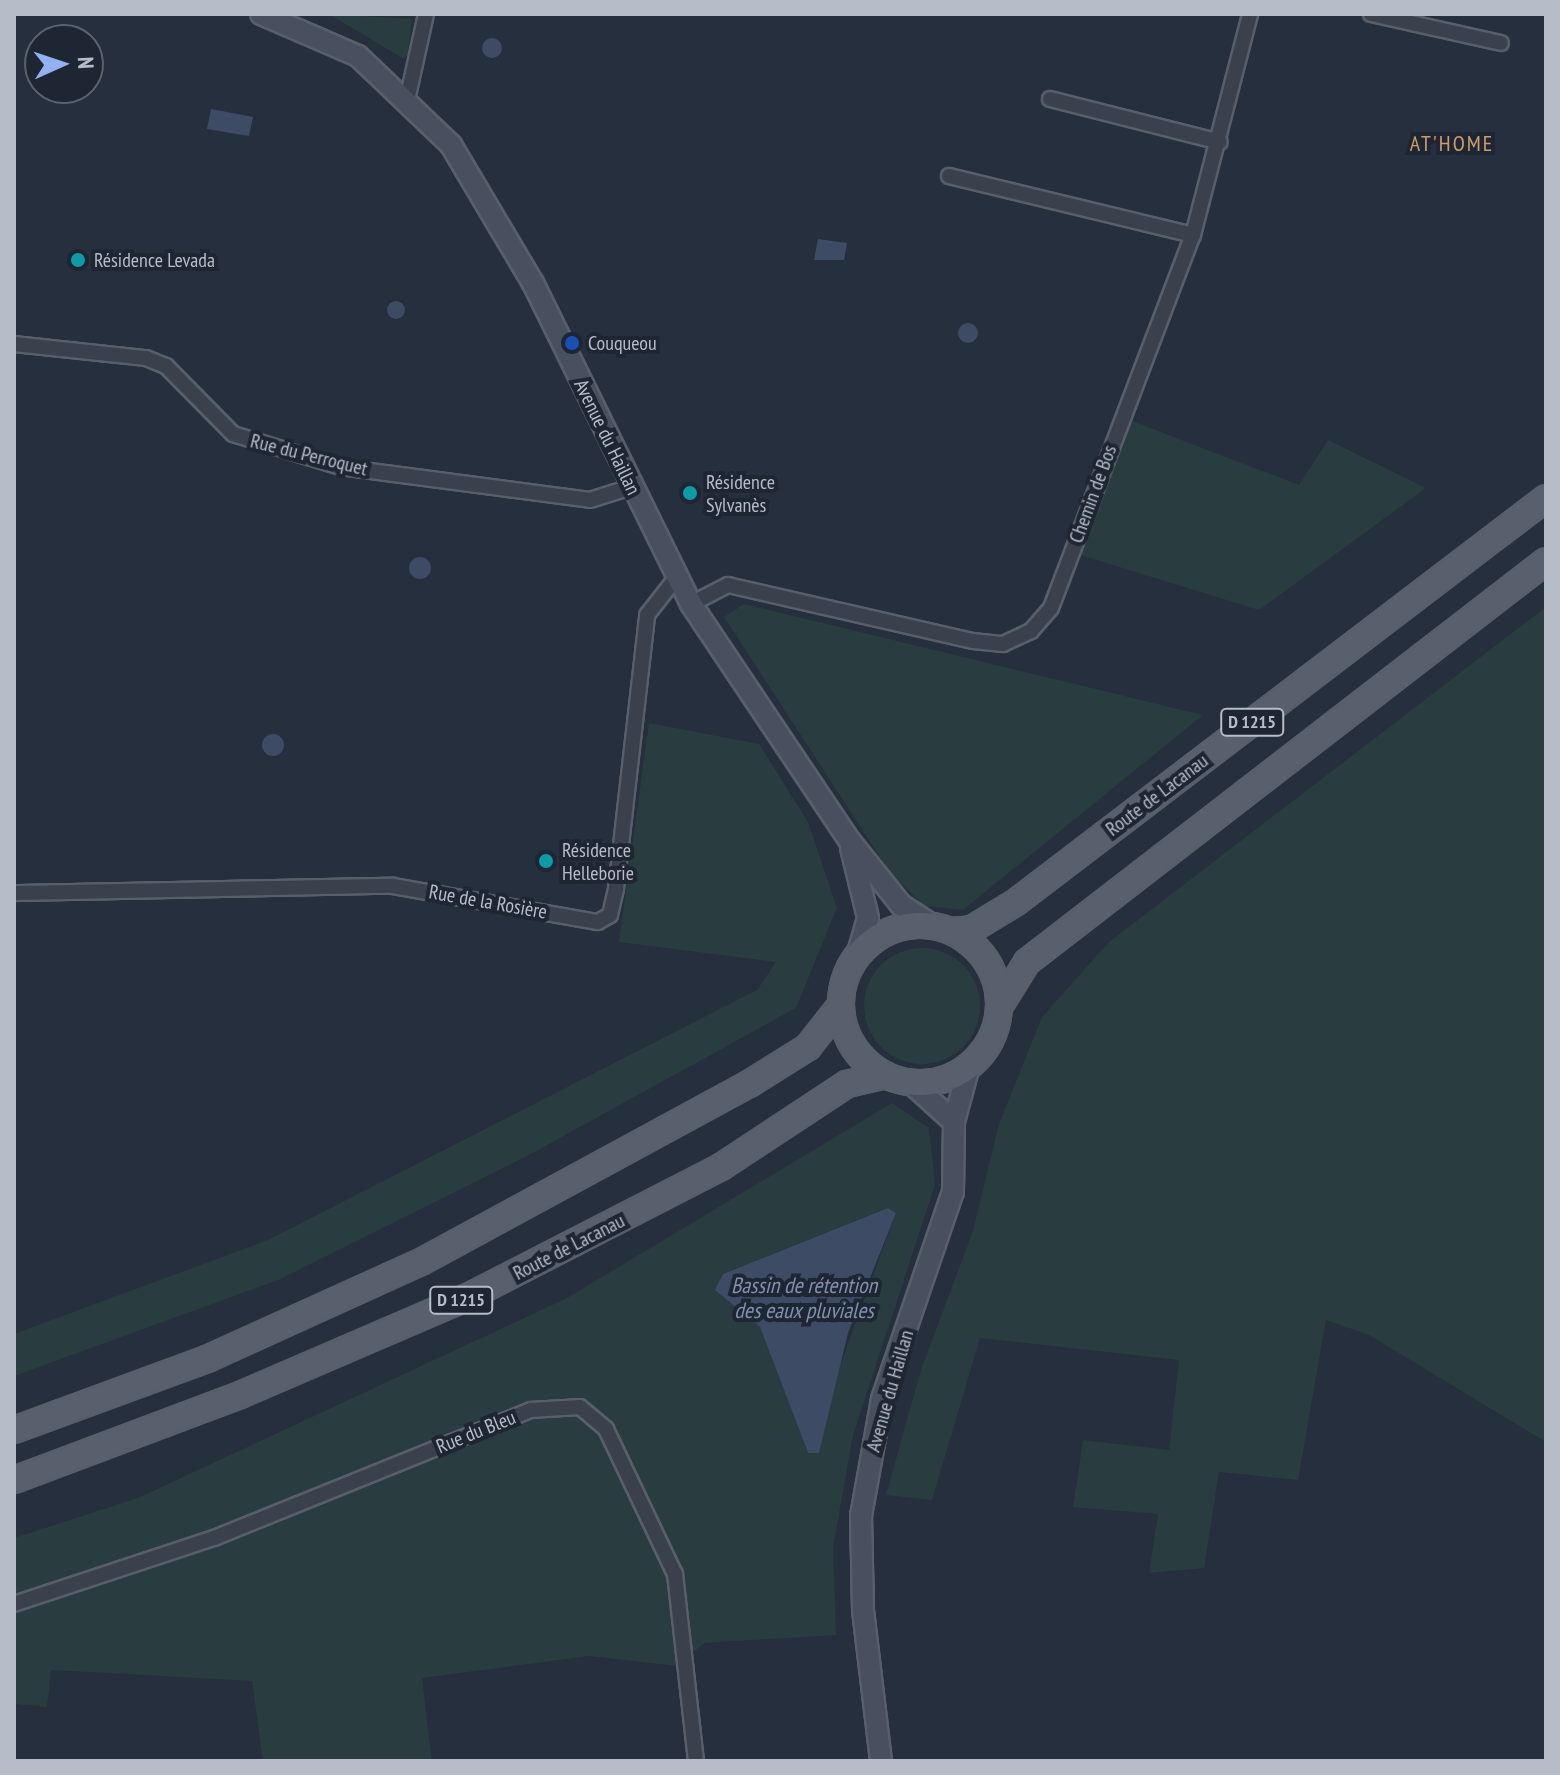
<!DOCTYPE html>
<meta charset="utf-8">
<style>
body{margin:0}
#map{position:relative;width:1560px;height:1775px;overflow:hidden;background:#262f3d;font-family:"PT Sans Narrow",sans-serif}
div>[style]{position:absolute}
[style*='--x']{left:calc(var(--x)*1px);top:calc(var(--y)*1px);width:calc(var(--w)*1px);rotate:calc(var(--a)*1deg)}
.green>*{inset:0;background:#293c3f}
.round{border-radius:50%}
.water>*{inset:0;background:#3d4b65}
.roads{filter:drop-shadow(2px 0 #585f6b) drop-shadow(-2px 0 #585f6b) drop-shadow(0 2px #585f6b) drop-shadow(0 -2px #585f6b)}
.street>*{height:14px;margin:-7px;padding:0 7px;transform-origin:7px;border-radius:7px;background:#3a414d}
.secondary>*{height:20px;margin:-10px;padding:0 10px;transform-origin:10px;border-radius:10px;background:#485060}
.primary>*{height:24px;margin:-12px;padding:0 12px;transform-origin:12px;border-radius:12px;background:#58606d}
.primary>.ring{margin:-12px;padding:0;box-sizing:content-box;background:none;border:24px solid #58606d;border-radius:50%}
.dots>*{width:22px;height:22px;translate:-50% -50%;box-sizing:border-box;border:4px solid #1f2633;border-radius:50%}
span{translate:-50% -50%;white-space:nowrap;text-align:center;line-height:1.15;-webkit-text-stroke:8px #1f2633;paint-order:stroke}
.shield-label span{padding:2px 6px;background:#1f2633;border:2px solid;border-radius:6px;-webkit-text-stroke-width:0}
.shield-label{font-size:18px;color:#b6bcc8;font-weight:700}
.poi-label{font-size:20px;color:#b6bcc8}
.left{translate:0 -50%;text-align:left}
.street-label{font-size:20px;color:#b6bcc8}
.neighbourhood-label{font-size:22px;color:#ce9d6c;letter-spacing:2px}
.water-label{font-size:22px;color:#8090ae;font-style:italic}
.frame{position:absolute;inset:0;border:16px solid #b6bcc8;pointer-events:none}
.north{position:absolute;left:24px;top:24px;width:80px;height:80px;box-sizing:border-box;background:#1f2633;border:2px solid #5b626f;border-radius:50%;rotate:87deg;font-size:22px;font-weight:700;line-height:32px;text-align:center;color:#b6bcc8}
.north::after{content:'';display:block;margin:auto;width:28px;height:36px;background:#93b1f1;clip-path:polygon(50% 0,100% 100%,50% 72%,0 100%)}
</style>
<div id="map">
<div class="green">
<div style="clip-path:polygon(329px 14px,412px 19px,408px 54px,404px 59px)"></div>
<div style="clip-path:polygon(1127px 419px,1299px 485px,1328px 440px,1426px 488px,1259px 610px,1077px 554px)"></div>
<div style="clip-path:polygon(744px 604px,1203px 715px,963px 910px,924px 906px,889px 871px,724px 617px)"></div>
<div style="clip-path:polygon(1546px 607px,1546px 1442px,1369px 1335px,1326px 1320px,1298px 1480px,1219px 1472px,1204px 1568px,1149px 1573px,1158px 1514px,1073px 1507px,1083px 1440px,1169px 1450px,1179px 1360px,980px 1338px,932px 1500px,886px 1495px,921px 1370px,973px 1231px,999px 1124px,1042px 1017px,1109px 942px)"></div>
<div style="clip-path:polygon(649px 723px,759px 744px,808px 822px,837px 908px,796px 1008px,529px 1155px,278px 1280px,14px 1376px,14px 1334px,268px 1240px,757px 990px,776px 962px,619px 942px)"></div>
<div class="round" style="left:864px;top:948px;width:116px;height:116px"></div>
<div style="clip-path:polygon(evenodd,892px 1103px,929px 1128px,935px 1185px,853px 1435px,833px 1548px,836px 1635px,704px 1643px,677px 1666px,589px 1656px,422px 1678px,432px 1761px,263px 1761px,252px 1681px,51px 1670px,47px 1707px,14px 1704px,14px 1538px,138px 1498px,567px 1298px,892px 1103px,888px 1208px,896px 1213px,808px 1453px,760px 1327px,723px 1274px,888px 1208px)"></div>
</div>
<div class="water">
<div class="round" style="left:482px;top:38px;width:20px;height:20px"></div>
<div style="clip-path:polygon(211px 109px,253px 117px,249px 136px,207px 129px)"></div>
<div style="clip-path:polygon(818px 239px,847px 243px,844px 260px,814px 260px)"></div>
<div class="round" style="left:387px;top:301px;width:18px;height:18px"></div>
<div class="round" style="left:958px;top:323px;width:20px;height:20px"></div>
<div class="round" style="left:409px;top:557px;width:22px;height:22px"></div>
<div class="round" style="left:262px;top:734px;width:22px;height:22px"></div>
<div style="clip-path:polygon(888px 1208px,896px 1213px,848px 1333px,819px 1453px,808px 1453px,760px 1327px,715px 1290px,723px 1274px)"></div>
</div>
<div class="roads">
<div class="street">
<div style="--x:1371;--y:14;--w:133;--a:12.6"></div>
<div style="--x:408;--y:96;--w:84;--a:-77.6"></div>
<div style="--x:1050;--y:99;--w:175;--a:14.2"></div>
<div style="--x:949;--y:176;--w:251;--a:13.6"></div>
<div style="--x:14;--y:344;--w:133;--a:6.1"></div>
<div style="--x:146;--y:358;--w:22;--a:22"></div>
<div style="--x:166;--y:366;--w:95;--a:45.4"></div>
<div style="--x:233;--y:434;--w:112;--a:17.1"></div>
<div style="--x:340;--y:467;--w:252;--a:7.5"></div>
<div style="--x:590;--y:500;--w:43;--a:-17.6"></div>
<div style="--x:691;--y:604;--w:42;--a:-27.2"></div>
<div style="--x:728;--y:585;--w:251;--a:12.9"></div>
<div style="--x:973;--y:641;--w:30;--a:6"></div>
<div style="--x:1003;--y:644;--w:31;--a:-25"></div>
<div style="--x:1031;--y:631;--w:30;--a:-49"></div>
<div style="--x:1051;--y:608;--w:399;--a:-69.2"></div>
<div style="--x:1193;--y:235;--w:228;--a:-75.5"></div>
<div style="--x:14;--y:893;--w:379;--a:-1.1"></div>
<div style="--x:393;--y:886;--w:208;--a:10"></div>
<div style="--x:598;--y:922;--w:14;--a:-30"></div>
<div style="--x:610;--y:915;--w:27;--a:-77"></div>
<div style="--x:616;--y:889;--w:276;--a:-83.5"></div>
<div style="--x:647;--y:615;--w:47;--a:-51.9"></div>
<div style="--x:14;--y:1604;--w:211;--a:-18.3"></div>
<div style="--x:214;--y:1538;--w:342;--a:-22"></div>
<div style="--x:531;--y:1410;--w:49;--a:-3.5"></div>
<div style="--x:580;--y:1407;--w:34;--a:40"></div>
<div style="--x:606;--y:1429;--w:161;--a:64.6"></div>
<div style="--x:675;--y:1574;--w:188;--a:83.6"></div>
</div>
<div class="secondary">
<div style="--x:261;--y:14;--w:106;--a:23.4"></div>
<div style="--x:358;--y:56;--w:129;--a:43.7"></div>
<div style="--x:451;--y:145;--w:161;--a:59.3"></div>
<div style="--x:533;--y:283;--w:358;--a:63.8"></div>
<div style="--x:691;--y:604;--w:284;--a:56.2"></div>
<div style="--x:849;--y:840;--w:83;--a:51.3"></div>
<div style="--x:901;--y:905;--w:37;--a:33"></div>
<div style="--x:851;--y:848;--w:72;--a:76.3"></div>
<div style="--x:868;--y:918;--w:37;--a:106"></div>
<div style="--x:910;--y:1082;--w:59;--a:42.3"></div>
<div style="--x:881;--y:1761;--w:152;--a:-96.8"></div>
<div style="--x:863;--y:1610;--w:94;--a:-91.2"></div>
<div style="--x:861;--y:1516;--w:119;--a:-79.8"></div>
<div style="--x:882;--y:1399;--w:219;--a:-71.1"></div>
<div style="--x:953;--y:1192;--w:70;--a:-89.2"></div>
<div style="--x:954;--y:1122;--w:58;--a:-75"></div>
</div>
<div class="primary">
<div class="ring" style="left:841px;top:925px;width:134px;height:134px"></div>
<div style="--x:951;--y:931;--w:21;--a:-5"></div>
<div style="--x:972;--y:929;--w:50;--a:-31.2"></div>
<div style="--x:1015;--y:903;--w:668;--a:-37.33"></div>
<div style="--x:999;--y:1007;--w:53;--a:-58.1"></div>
<div style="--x:1027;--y:962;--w:656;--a:-37.69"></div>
<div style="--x:14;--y:1430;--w:206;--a:-20.2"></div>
<div style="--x:207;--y:1359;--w:235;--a:-24.4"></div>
<div style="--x:421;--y:1262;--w:373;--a:-28.5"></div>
<div style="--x:749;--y:1084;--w:70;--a:-32.1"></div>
<div style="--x:808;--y:1047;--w:53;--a:-51.8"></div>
<div style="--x:14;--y:1480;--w:241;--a:-20.6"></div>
<div style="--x:240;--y:1395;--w:255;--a:-23.3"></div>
<div style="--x:474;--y:1294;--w:278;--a:-27.2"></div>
<div style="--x:721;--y:1167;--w:151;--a:-33.4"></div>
<div style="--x:847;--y:1084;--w:39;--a:-13"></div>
</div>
</div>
<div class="dots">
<div style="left:78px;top:260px;background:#0f9aa8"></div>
<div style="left:572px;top:343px;background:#1a4fb4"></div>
<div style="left:690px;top:493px;background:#0f9aa8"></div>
<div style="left:546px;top:861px;background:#0f9aa8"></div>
</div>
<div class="shield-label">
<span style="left:1252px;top:722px">D 1215</span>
<span style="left:461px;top:1300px">D 1215</span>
</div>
<div class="poi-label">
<span class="left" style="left:94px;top:260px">Résidence Levada</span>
<span class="left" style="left:588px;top:343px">Couqueou</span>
<span class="left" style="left:706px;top:494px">Résidence<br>Sylvanès</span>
<span class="left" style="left:562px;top:862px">Résidence<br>Helleborie</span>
</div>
<div class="street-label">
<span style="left:607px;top:437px;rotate:64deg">Avenue du Haillan</span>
<span style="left:309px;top:455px;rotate:14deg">Rue du Perroquet</span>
<span style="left:1093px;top:494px;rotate:-70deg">Chemin de Bos</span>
<span style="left:1157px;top:795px;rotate:-37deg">Route de Lacanau</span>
<span style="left:488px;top:902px;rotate:10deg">Rue de la Rosière</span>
<span style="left:569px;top:1247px;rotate:-27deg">Route de Lacanau</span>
<span style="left:890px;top:1391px;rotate:-74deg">Avenue du Haillan</span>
<span style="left:476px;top:1432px;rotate:-22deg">Rue du Bleu</span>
</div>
<div class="neighbourhood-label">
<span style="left:1452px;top:144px">AT'HOME</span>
</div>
<div class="water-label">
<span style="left:804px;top:1298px">Bassin de rétention<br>des eaux pluviales</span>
</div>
<div class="frame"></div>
<div class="north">N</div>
</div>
